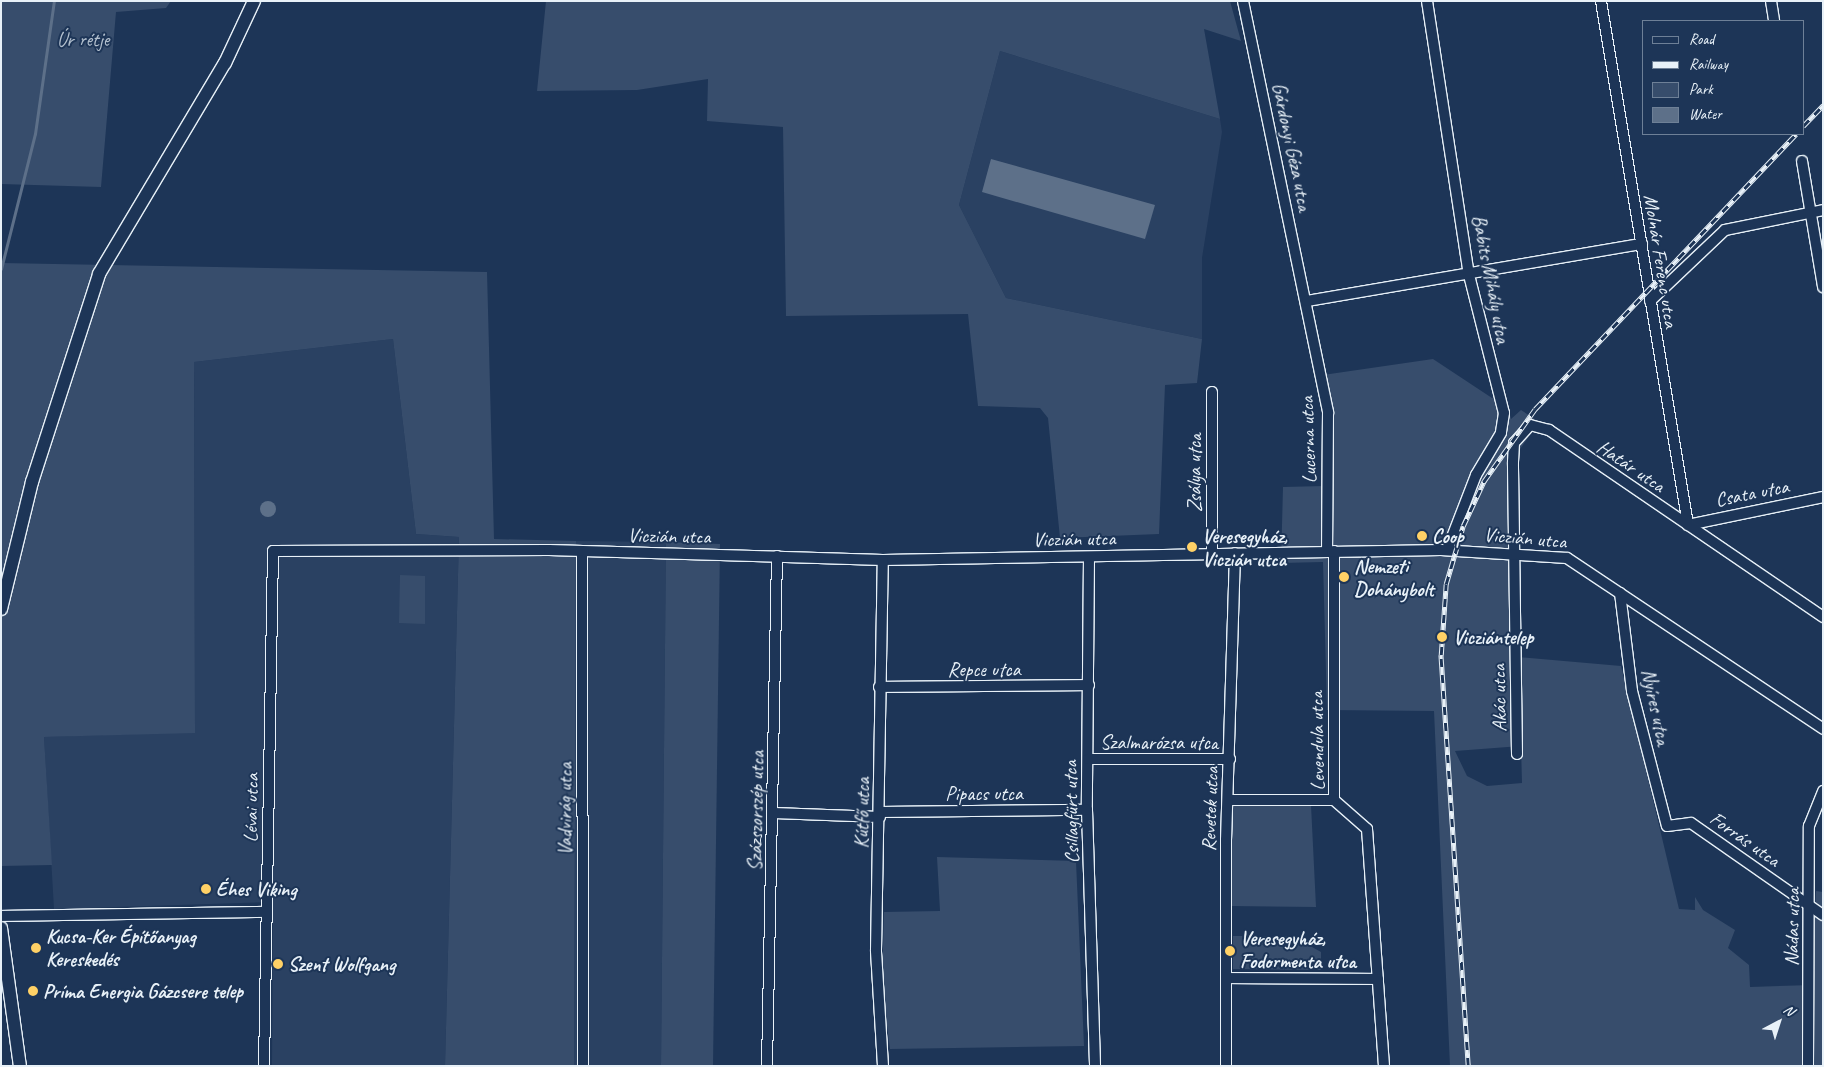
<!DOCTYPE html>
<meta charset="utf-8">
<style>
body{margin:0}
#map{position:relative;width:1824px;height:1067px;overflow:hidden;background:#1d3557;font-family:Caveat,sans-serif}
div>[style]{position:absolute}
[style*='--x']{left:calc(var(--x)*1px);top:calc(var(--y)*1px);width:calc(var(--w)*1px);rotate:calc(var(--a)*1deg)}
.built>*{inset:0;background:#2a4162}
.green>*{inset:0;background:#374d6c}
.water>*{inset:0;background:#5d7089}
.round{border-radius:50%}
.stream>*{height:2.5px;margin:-1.25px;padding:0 1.25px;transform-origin:1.25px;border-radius:1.25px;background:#5d7089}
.roads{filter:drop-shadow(1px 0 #e8f1f8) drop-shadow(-1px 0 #e8f1f8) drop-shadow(0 1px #e8f1f8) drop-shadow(0 -1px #e8f1f8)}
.minor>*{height:10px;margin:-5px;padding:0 5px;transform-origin:5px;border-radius:5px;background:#1d3557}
.major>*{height:12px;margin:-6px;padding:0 6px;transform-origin:6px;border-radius:6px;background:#1d3557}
.rail>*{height:4.5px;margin-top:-2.25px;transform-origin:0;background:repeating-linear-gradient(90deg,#1d3557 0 8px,#e8f1f8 0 16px);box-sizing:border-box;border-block:1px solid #e8f1f8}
.dots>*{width:14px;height:14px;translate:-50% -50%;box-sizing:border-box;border:2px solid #1d3557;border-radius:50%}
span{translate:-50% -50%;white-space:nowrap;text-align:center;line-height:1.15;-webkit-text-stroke:4px #1d3557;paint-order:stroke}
.park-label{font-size:20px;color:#b3c0ce}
.street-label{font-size:20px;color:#e8f1f8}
.poi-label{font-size:20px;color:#e8f1f8;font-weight:700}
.left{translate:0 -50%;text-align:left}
.frame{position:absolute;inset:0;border:2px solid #e8f1f8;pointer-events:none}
.legend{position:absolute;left:1642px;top:20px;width:162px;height:115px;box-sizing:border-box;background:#1d3557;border:1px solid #6e8097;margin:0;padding:6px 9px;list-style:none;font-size:15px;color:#e8f1f8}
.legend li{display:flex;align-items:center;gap:10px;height:25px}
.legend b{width:25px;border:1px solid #6e8097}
.north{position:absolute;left:1754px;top:997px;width:50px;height:50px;-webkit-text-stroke:4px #1d3557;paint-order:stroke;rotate:40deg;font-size:14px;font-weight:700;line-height:20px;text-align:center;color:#e8f1f8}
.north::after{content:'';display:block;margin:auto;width:18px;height:22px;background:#e8f1f8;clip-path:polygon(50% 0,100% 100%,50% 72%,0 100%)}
</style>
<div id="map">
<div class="built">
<div style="clip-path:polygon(1000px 51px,1220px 119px,1222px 132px,1202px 258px,1202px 339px,1006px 298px,959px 205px)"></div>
<div style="clip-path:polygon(393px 339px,416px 534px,459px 537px,445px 1066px,272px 1066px,273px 902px,54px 909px,44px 737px,195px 732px,194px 362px)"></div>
<div style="clip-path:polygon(576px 541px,666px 542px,661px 1066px,574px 1066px)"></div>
</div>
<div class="green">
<div style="clip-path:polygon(1px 1px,171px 1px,166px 8px,116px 12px,101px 187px,1px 184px)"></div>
<div style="clip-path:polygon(546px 1px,1230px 1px,1241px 41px,1204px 29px,1220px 119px,1000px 51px,959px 205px,1006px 298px,1202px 339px,1197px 383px,1165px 385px,1159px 534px,1060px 538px,1048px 418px,1040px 408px,978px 406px,968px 314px,786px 316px,783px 127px,707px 121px,708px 79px,637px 90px,537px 91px)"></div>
<div style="clip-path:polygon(1px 263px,487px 272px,494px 539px,576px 541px,574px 1066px,445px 1066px,459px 537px,416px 534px,393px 339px,194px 362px,195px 733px,44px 737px,52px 865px,1px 866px)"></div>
<div style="clip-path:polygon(evenodd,1433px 359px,1492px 398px,1505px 395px,1511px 419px,1521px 410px,1539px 422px,1518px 452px,1518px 657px,1621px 666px,1679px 909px,1695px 910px,1695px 897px,1703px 910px,1735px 930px,1728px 948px,1749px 965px,1750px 987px,1812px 985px,1816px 891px,1823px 892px,1823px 1066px,1450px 1066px,1434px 711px,1327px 710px,1323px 562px,1281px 563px,1283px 487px,1324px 486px,1322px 411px,1316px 376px,1433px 359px,1521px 746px,1522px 783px,1487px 786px,1467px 776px,1455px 751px,1521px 746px)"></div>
<div style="clip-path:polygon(666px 542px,720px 544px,713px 1066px,661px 1066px)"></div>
<div style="clip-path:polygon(400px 575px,425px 576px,425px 624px,399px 623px)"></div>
<div style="clip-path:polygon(1232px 803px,1311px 805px,1316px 907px,1231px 906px)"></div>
<div style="clip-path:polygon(937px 857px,1076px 861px,1084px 1046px,890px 1049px,882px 986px,884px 912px,940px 911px)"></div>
<div style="clip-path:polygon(1233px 936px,1292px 936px,1321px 952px,1321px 970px,1233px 969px)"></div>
</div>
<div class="water">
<div style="clip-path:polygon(991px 159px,1155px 205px,1145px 239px,982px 192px)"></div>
<div class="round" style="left:260px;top:501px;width:16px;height:16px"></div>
</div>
<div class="stream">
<div style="--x:1;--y:269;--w:139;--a:-75.9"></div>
<div style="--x:35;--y:134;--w:134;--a:-81.9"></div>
</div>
<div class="roads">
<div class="minor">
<div style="--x:1243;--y:1;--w:420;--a:78.3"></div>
<div style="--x:1328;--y:412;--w:138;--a:90.4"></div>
<div style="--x:1427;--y:1;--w:277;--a:81.3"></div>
<div style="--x:1469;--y:275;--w:142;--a:75.8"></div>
<div style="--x:1504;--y:413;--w:20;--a:99"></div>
<div style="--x:1501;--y:433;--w:49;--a:120.8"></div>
<div style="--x:1476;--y:475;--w:80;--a:111.1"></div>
<div style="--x:1601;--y:1;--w:531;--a:80.57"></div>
<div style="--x:1688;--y:525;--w:138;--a:-11.7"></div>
<div style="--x:1771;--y:1;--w:20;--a:81"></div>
<div style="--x:1802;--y:161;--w:128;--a:80.5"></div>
<div style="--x:1307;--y:301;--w:340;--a:-9.7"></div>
<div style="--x:1650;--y:301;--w:103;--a:-43.4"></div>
<div style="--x:1725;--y:230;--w:100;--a:-11.5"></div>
<div style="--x:1334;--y:551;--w:249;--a:90"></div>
<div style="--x:1334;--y:800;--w:44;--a:41.3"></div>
<div style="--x:1367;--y:829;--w:238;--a:85.9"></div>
<div style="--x:582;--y:552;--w:514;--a:89.89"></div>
<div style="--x:1212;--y:555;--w:163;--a:-90"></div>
<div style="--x:1089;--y:557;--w:253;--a:90.5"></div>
<div style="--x:1087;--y:810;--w:256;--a:88.2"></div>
<div style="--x:1620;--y:593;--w:99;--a:83"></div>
<div style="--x:1632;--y:691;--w:139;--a:75.5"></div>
<div style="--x:1667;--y:826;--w:24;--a:-7"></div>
<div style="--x:1691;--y:823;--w:161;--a:34.9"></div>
<div style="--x:879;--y:687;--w:210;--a:-0.5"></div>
<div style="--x:1517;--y:754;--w:292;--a:-90.8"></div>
<div style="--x:1513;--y:462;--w:19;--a:-87"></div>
<div style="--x:1514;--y:443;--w:24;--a:-48"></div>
<div style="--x:1530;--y:425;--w:20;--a:15"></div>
<div style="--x:1549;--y:430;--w:332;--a:34.3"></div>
<div style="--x:1088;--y:759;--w:142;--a:0"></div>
<div style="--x:1228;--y:800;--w:106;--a:0"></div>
<div style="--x:880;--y:812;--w:207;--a:-0.6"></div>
<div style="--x:774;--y:813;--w:106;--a:2.2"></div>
<div style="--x:1;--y:916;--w:266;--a:-0.9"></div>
<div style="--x:1227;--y:978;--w:151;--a:0.4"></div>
<div style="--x:264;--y:1066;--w:515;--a:-89"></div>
<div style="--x:273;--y:551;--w:276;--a:-0.2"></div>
<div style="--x:549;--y:550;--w:334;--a:1.7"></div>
<div style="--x:883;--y:560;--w:558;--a:-1.03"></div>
<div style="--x:1441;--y:550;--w:126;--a:3.6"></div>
<div style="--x:1567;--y:558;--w:308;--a:33.7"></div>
<div style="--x:767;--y:1066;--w:510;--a:-88.88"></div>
<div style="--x:883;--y:1066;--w:116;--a:-93.5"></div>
<div style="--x:876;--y:950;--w:390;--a:-89"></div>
<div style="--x:1226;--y:1066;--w:226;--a:-90"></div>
<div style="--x:1226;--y:840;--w:287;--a:-88.2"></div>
<div style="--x:1808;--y:1066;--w:240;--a:-89.8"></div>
<div style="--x:1809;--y:826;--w:38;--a:-68"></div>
</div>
<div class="major">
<div style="--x:1;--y:609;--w:131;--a:-76.3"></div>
<div style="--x:32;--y:482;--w:219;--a:-72.1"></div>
<div style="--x:99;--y:274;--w:246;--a:-59.2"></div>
<div style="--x:225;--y:63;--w:68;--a:-64.9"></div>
<div style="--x:1;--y:928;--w:139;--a:82.2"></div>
</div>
</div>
<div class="rail">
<div style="--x:1803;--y:126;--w:29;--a:-46"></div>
<div style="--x:1468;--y:1066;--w:412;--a:-93.8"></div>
<div style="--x:1441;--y:655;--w:71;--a:-86"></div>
<div style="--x:1446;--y:584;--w:60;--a:-73.7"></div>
<div style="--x:1463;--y:526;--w:50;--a:-65"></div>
<div style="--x:1484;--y:481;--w:88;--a:-54.7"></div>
<div style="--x:1535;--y:409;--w:379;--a:-46.5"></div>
</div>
<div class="dots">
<div style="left:1422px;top:536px;background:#ffd166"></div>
<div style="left:1192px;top:547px;background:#ffd166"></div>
<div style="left:1344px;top:577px;background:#ffd166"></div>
<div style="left:1442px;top:637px;background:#ffd166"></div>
<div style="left:206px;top:889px;background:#ffd166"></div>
<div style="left:36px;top:948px;background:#ffd166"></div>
<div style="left:1230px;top:951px;background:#ffd166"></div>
<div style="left:278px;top:964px;background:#ffd166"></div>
<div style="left:33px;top:991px;background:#ffd166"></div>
</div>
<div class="park-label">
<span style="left:83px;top:39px">Úr rétje</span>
</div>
<div class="street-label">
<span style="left:1292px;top:147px;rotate:78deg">Gárdonyi Géza utca</span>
<span style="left:1661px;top:261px;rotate:81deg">Molnár Ferenc utca</span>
<span style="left:1491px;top:279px;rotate:79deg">Babits Mihály utca</span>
<span style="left:1308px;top:440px;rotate:-92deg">Lucerna utca</span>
<span style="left:1631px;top:466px;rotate:34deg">Határ utca</span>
<span style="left:1194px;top:473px;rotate:-90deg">Zsálya utca</span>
<span style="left:1752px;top:493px;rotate:-11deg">Csata utca</span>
<span style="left:669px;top:536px;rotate:1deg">Viczián utca</span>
<span style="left:1525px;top:538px;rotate:5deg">Viczián utca</span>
<span style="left:1074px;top:539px;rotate:-1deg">Viczián utca</span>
<span style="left:984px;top:669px">Repce utca</span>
<span style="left:1499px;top:698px;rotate:-91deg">Akác utca</span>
<span style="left:1656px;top:707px;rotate:78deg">Nyíres utca</span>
<span style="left:1317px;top:741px;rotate:-91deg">Levendula utca</span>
<span style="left:1159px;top:742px">Szalmarózsa utca</span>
<span style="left:984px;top:793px">Pipacs utca</span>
<span style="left:251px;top:808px;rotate:-89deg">Lévai utca</span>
<span style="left:565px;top:809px;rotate:-90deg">Vadvirág utca</span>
<span style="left:1210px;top:809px;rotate:-88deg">Revetek utca</span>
<span style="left:756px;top:811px;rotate:-89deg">Százszorszép utca</span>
<span style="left:1071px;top:812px;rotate:-91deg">Csillagfürt utca</span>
<span style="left:862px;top:813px;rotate:-89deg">Kútfő utca</span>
<span style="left:1745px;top:839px;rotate:35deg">Forrás utca</span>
<span style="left:1792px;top:927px;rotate:-89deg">Nádas utca</span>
</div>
<div class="poi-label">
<span class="left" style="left:1202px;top:548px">Veresegyház,<br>Viczián utca</span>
<span class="left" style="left:1432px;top:536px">Coop</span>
<span class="left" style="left:1354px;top:578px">Nemzeti<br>Dohánybolt</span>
<span class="left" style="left:1453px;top:637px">Vicziántelep</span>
<span class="left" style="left:216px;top:889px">Éhes Viking</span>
<span class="left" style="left:46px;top:948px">Kucsa-Ker Építőanyag<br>Kereskedés</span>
<span class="left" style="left:1240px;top:950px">Veresegyház,<br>Fodormenta utca</span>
<span class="left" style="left:288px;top:964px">Szent Wolfgang</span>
<span class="left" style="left:43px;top:991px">Príma Energia Gázcsere telep</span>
</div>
<div class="frame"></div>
<ul class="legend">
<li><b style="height:6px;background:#1d3557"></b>Road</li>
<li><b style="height:6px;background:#e8f1f8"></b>Railway</li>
<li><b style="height:14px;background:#374d6c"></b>Park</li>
<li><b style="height:14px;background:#5d7089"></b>Water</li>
</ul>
<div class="north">N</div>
</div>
